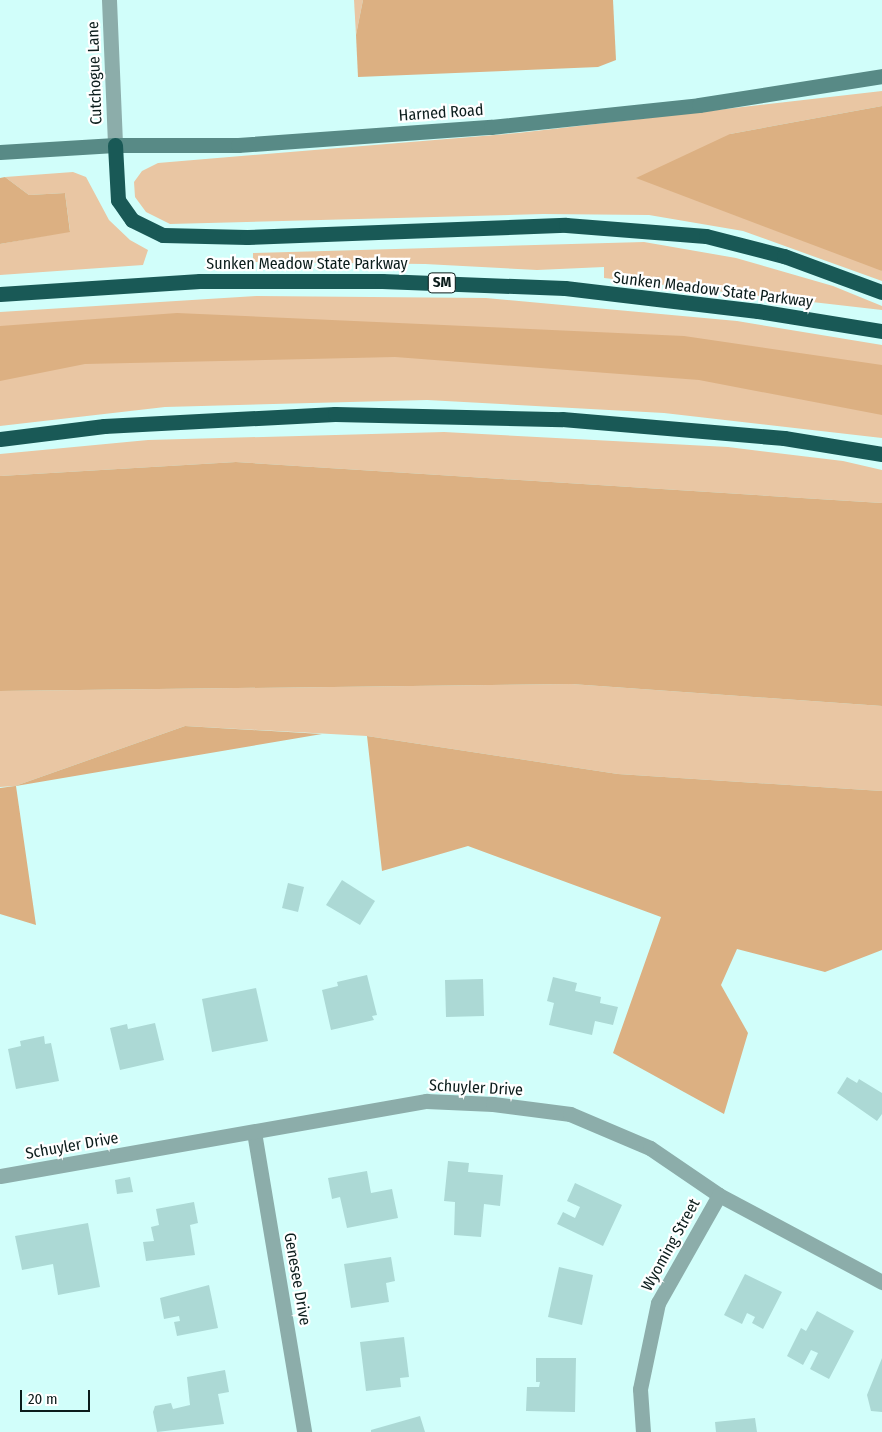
<!DOCTYPE html>
<style>
body{margin:0}
#map{position:relative;width:882px;height:1432px;overflow:hidden;background:#d1fefa;font-family:"Fira Sans Condensed",sans-serif}
div>[style]{position:absolute}
[style*='--x']{left:calc(var(--x)*1px);top:calc(var(--y)*1px);width:calc(var(--w)*1px);rotate:calc(var(--a)*1deg)}
.green>*{inset:0;background:#e9c6a3}
.forest>*{inset:0;background:#dcb082}
.building>*{inset:0;background:#acd9d5}
.minor>*{height:15px;margin:-7.5px;padding:0 7.5px;transform-origin:7.5px;border-radius:7.5px;background:#8cadaa}
.secondary>*{height:15px;margin:-7.5px;padding:0 7.5px;transform-origin:7.5px;border-radius:7.5px;background:#588a86}
.motorway>*{height:15px;margin:-7.5px;padding:0 7.5px;transform-origin:7.5px;border-radius:7.5px;background:#195956}
span{translate:-50% -50%;white-space:nowrap;text-align:center;line-height:1.15;-webkit-text-stroke:4.5px #fff;paint-order:stroke}
.shield-label span{padding:1px 4px;background:#fff;border:1px solid;border-radius:4px;-webkit-text-stroke-width:0}
.shield-label{font-size:15px;color:#0b1c1b;font-weight:700}
.street-label{font-size:16px;color:#0b1c1b}
.scale{position:absolute;left:20px;top:1390px;width:70px;height:22px;box-sizing:border-box;border:2px solid #0b1c1b;border-top:0;padding-left:6px;font-size:15px;line-height:18px;white-space:nowrap;color:#0b1c1b;-webkit-text-stroke:4px #fff;paint-order:stroke}
</style>
<div id="map">
<div class="green">
<div style="clip-path:polygon(354px 0,363px 0,356px 35px)"></div>
<div style="clip-path:polygon(882px 91px,882px 106px,730px 134px,882px 271px,882px 281px,743px 231px,649px 215px,543px 214px,170px 224px,146px 212px,135px 197px,134px 182px,142px 171px,158px 163px,518px 133px)"></div>
<div style="clip-path:polygon(73px 172px,86px 177px,109px 220px,130px 240px,148px 250px,143px 265px,0 275px,0 244px,70px 231px,65px 193px,29px 195px,5px 177px)"></div>
<div style="clip-path:polygon(644px 242px,736px 258px,833px 286px,882px 306px,882px 310px,604px 278px,604px 267px,537px 270px,425px 264px,253px 262px,253px 253px)"></div>
<div style="clip-path:polygon(256px 296px,486px 298px,737px 321px,882px 345px,882px 438px,664px 413px,427px 400px,165px 407px,0 426px,0 312px)"></div>
<div style="clip-path:polygon(444px 432px,728px 447px,843px 461px,882px 470px,882px 503px,236px 462px,0 476px,0 454px,148px 440px)"></div>
<div style="clip-path:polygon(571px 684px,882px 706px,882px 791px,618px 774px,367px 736px,185px 726px,15px 786px,0 787px,0 691px)"></div>
</div>
<div class="forest">
<div style="clip-path:polygon(363px 0,613px 0,616px 60px,598px 67px,358px 77px,356px 35px)"></div>
<div style="clip-path:polygon(882px 106px,882px 271px,636px 178px,730px 134px)"></div>
<div style="clip-path:polygon(5px 177px,29px 195px,65px 193px,70px 232px,0 244px,0 178px)"></div>
<div style="clip-path:polygon(177px 313px,684px 336px,882px 365px,882px 415px,699px 380px,395px 357px,85px 364px,0 381px,0 326px)"></div>
<div style="clip-path:polygon(236px 462px,882px 503px,882px 706px,571px 684px,0 691px,0 476px)"></div>
<div style="clip-path:polygon(185px 726px,322px 734px,16px 786px,36px 925px,0 914px,0 788px,15px 786px)"></div>
<div style="clip-path:polygon(367px 736px,618px 774px,882px 791px,882px 950px,825px 972px,737px 949px,721px 985px,748px 1033px,724px 1114px,613px 1053px,661px 917px,468px 846px,382px 871px)"></div>
</div>
<div class="building">
<div style="clip-path:polygon(342px 880px,375px 901px,360px 925px,326px 905px)"></div>
<div style="clip-path:polygon(288px 883px,304px 887px,298px 912px,282px 908px)"></div>
<div style="clip-path:polygon(367px 975px,377px 1015px,372px 1016px,374px 1020px,331px 1030px,322px 990px,338px 986px,337px 982px)"></div>
<div style="clip-path:polygon(553px 977px,577px 983px,575px 991px,601px 997px,600px 1003px,618px 1007px,613px 1025px,595px 1021px,592px 1035px,549px 1025px,554px 1003px,547px 1001px)"></div>
<div style="clip-path:polygon(483px 979px,484px 1016px,446px 1017px,445px 980px)"></div>
<div style="clip-path:polygon(256px 988px,268px 1041px,212px 1052px,202px 999px)"></div>
<div style="clip-path:polygon(155px 1023px,164px 1060px,120px 1070px,110px 1028px,127px 1024px,128px 1029px)"></div>
<div style="clip-path:polygon(44px 1036px,45px 1044px,51px 1043px,59px 1081px,16px 1089px,8px 1049px,21px 1046px,20px 1041px)"></div>
<div style="clip-path:polygon(847px 1077px,857px 1083px,859px 1079px,882px 1093px,882px 1114px,877px 1121px,837px 1093px)"></div>
<div style="clip-path:polygon(448px 1161px,469px 1163px,468px 1172px,503px 1175px,500px 1206px,484px 1204px,481px 1237px,454px 1235px,455px 1202px,444px 1201px)"></div>
<div style="clip-path:polygon(367px 1171px,371px 1193px,392px 1189px,398px 1218px,347px 1228px,340px 1197px,332px 1199px,328px 1178px)"></div>
<div style="clip-path:polygon(130px 1177px,133px 1192px,117px 1194px,115px 1180px)"></div>
<div style="clip-path:polygon(575px 1183px,622px 1205px,603px 1246px,557px 1224px,563px 1212px,575px 1218px,580px 1207px,567px 1201px)"></div>
<div style="clip-path:polygon(194px 1202px,198px 1223px,190px 1225px,195px 1255px,146px 1261px,143px 1242px,154px 1241px,151px 1227px,159px 1225px,156px 1209px)"></div>
<div style="clip-path:polygon(88px 1223px,100px 1287px,58px 1295px,53px 1264px,22px 1270px,15px 1236px)"></div>
<div style="clip-path:polygon(391px 1257px,395px 1281px,386px 1283px,389px 1302px,351px 1308px,344px 1264px)"></div>
<div style="clip-path:polygon(559px 1267px,593px 1275px,582px 1325px,548px 1317px)"></div>
<div style="clip-path:polygon(745px 1274px,782px 1292px,763px 1329px,752px 1323px,755px 1317px,747px 1313px,742px 1324px,724px 1315px)"></div>
<div style="clip-path:polygon(209px 1285px,218px 1328px,177px 1336px,174px 1322px,180px 1321px,179px 1316px,164px 1319px,160px 1298px)"></div>
<div style="clip-path:polygon(817px 1311px,854px 1331px,829px 1379px,810px 1369px,818px 1353px,811px 1350px,803px 1365px,787px 1356px,801px 1328px,806px 1331px)"></div>
<div style="clip-path:polygon(404px 1337px,409px 1377px,400px 1378px,401px 1387px,366px 1391px,360px 1342px)"></div>
<div style="clip-path:polygon(536px 1358px,576px 1358px,575px 1412px,526px 1411px,527px 1387px,539px 1387px,540px 1382px,536px 1382px)"></div>
<div style="clip-path:polygon(882px 1358px,882px 1412px,871px 1411px,867px 1395px)"></div>
<div style="clip-path:polygon(225px 1370px,229px 1392px,218px 1394px,224px 1424px,157px 1432px,153px 1412px,155px 1406px,171px 1403px,173px 1409px,190px 1405px,187px 1377px)"></div>
<div style="clip-path:polygon(420px 1416px,425px 1432px,371px 1432px,371px 1430px)"></div>
<div style="clip-path:polygon(755px 1418px,757px 1432px,716px 1432px,715px 1422px)"></div>
</div>
<div class="minor">
<div style="--x:109;--y:0;--w:145;--a:87.6"></div>
<div style="--x:254;--y:1132;--w:304;--a:80.5"></div>
<div style="--x:0;--y:1176;--w:433;--a:-10"></div>
<div style="--x:426;--y:1101;--w:67;--a:2.6"></div>
<div style="--x:493;--y:1104;--w:78;--a:7.4"></div>
<div style="--x:570;--y:1114;--w:87;--a:23"></div>
<div style="--x:650;--y:1148;--w:83;--a:34.3"></div>
<div style="--x:719;--y:1195;--w:185;--a:28.1"></div>
<div style="--x:643;--y:1432;--w:43;--a:-94"></div>
<div style="--x:640;--y:1389;--w:88;--a:-78.2"></div>
<div style="--x:658;--y:1303;--w:124;--a:-60.5"></div>
</div>
<div class="secondary">
<div style="--x:0;--y:152;--w:115;--a:-3.5"></div>
<div style="--x:115;--y:145;--w:123;--a:0"></div>
<div style="--x:238;--y:145;--w:254;--a:-4.1"></div>
<div style="--x:491;--y:127;--w:209;--a:-6"></div>
<div style="--x:699;--y:105;--w:185;--a:-9"></div>
</div>
<div class="motorway">
<div style="--x:115;--y:145;--w:55;--a:86.9"></div>
<div style="--x:118;--y:200;--w:24;--a:55"></div>
<div style="--x:132;--y:220;--w:34;--a:26"></div>
<div style="--x:163;--y:235;--w:84;--a:1.4"></div>
<div style="--x:247;--y:237;--w:319;--a:-2.2"></div>
<div style="--x:566;--y:225;--w:140;--a:4.5"></div>
<div style="--x:706;--y:236;--w:81;--a:14.4"></div>
<div style="--x:784;--y:256;--w:104;--a:20.2"></div>
<div style="--x:0;--y:294;--w:200;--a:-3.7"></div>
<div style="--x:200;--y:281;--w:182;--a:0"></div>
<div style="--x:382;--y:281;--w:183;--a:2.2"></div>
<div style="--x:565;--y:288;--w:194;--a:6.8"></div>
<div style="--x:758;--y:311;--w:126;--a:9.2"></div>
<div style="--x:0;--y:439;--w:105;--a:-7.1"></div>
<div style="--x:104;--y:426;--w:231;--a:-3"></div>
<div style="--x:335;--y:414;--w:227;--a:1.3"></div>
<div style="--x:562;--y:419;--w:223;--a:4.9"></div>
<div style="--x:784;--y:438;--w:99;--a:9.3"></div>
</div>
<div class="shield-label">
<span style="left:442px;top:283px">SM</span>
</div>
<div class="street-label">
<span style="left:95px;top:73px;rotate:-92deg">Cutchogue Lane</span>
<span style="left:441px;top:113px;rotate:-4deg">Harned Road</span>
<span style="left:307px;top:264px">Sunken Meadow State Parkway</span>
<span style="left:713px;top:290px;rotate:7deg">Sunken Meadow State Parkway</span>
<span style="left:476px;top:1088px;rotate:3deg">Schuyler Drive</span>
<span style="left:72px;top:1146px;rotate:-10deg">Schuyler Drive</span>
<span style="left:671px;top:1245px;rotate:-61deg">Wyoming Street</span>
<span style="left:297px;top:1279px;rotate:80deg">Genesee Drive</span>
</div>
<div class="scale">20 m</div>
</div>
